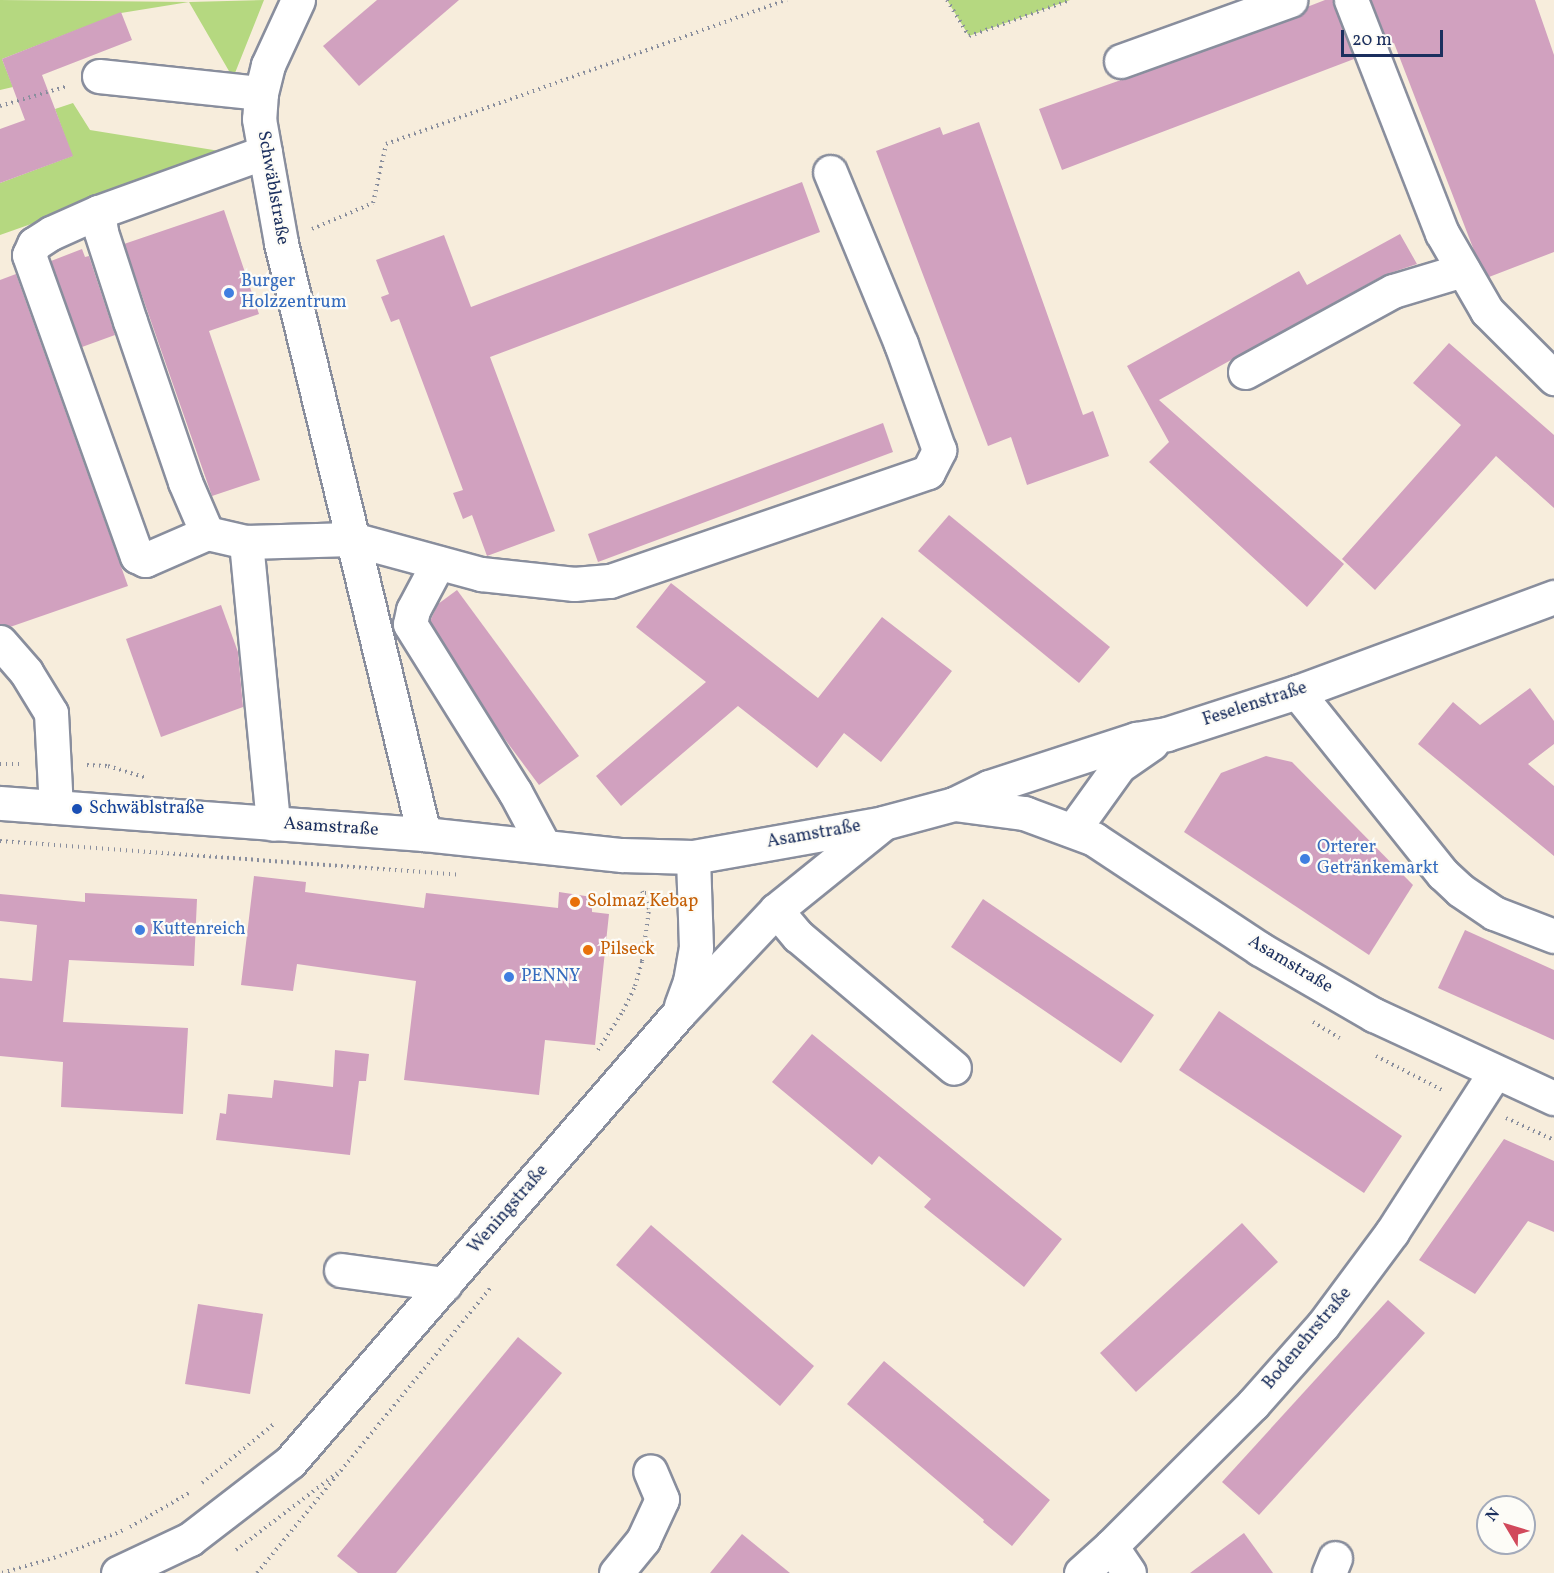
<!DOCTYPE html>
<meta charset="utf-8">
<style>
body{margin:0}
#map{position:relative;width:1554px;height:1573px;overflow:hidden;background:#f7eddc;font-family:Vollkorn,serif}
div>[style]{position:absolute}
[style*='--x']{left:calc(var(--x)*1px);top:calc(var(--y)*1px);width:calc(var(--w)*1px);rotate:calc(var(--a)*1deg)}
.green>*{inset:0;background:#b5d880}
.building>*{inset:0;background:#d1a1bf}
.path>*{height:4px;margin-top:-2px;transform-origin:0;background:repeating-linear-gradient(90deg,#898e9d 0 1.5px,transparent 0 6px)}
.roads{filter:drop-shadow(2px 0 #898e9d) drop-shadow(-2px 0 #898e9d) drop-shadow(0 2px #898e9d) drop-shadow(0 -2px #898e9d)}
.minor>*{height:33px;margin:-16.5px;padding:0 16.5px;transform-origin:16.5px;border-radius:16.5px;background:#fff}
.dots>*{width:16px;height:16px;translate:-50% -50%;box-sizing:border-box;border:3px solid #fdfcf7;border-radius:50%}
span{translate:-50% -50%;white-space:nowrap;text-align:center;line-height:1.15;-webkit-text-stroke:4.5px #fdfcf7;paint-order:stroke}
.street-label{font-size:18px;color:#1b2f5e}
.shop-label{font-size:18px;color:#366cbe}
.left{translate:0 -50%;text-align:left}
.transit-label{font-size:18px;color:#164399}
.food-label{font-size:18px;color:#c56008}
.north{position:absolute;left:1476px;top:1495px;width:60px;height:60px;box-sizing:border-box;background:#fdfcf7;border:2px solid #a3aaba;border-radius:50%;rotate:308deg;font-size:16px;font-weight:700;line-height:24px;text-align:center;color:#1b2f5e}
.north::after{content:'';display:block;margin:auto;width:21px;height:27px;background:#d1495b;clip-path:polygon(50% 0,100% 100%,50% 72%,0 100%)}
.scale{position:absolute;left:1341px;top:30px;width:102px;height:27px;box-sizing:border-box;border:3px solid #1b2f5e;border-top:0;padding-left:8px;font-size:18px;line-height:21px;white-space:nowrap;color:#1b2f5e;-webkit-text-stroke:4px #fdfcf7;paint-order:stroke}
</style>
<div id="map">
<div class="green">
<div style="clip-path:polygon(0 0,189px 2px,264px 0,233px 78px,189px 2px,121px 13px,2px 59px,13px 87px,0 90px)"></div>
<div style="clip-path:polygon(947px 0,1070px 0,969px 36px)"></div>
<div style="clip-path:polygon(73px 103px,90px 130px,232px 153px,0 235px,0 183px,72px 156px,55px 109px)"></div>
</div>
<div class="building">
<div style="clip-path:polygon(377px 0,459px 0,359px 86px,323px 46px)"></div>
<div style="clip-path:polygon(1325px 0,1333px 0,1354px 59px,1062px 170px,1039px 109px,1296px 18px,1307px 7px)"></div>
<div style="clip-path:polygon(1371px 0,1535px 0,1554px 55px,1554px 252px,1489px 277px,1475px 253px,1394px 43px,1389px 45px)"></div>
<div style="clip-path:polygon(121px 12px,132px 40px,42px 75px,73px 156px,0 183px,0 129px,25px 120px,2px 59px)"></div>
<div style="clip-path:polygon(979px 122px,1083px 415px,1093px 411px,1109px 456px,1027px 485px,1011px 437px,988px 446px,876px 151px,940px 127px,943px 135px)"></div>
<div style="clip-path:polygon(802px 182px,820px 232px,490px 357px,555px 531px,487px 556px,472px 515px,463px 519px,453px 493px,463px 490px,399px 319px,391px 322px,381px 297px,389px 294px,376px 260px,444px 235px,471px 307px)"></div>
<div style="clip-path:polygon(224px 210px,259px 314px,209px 331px,260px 480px,212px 496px,124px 244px)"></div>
<div style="clip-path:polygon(1400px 234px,1417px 264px,1384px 275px,1159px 400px,1344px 564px,1307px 607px,1149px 462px,1169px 442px,1127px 366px,1299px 271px,1307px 285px)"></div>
<div style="clip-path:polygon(82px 249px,85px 257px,89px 256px,115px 335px,82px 347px,51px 261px)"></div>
<div style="clip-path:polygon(16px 274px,128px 586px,10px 627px,0 624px,0 280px)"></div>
<div style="clip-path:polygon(1449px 343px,1554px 435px,1554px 508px,1496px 456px,1375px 590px,1342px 559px,1461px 425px,1413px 383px)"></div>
<div style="clip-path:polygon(883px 423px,893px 452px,598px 562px,588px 534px)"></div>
<div style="clip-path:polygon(949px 515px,1110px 647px,1079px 683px,918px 551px)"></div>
<div style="clip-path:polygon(671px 583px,818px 698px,882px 617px,952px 671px,881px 762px,844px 733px,817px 768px,738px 706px,621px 806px,596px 776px,706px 682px,636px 627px)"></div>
<div style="clip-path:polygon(457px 590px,579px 756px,539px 785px,498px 730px,430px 621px,438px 604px)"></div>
<div style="clip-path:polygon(221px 605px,238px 652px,243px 707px,161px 737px,126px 639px)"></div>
<div style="clip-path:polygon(1530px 688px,1554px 721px,1554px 744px,1528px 764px,1554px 786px,1554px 856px,1418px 744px,1453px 702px,1480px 725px)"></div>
<div style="clip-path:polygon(1266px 756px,1292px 762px,1413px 885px,1369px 955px,1184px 832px,1221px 773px)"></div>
<div style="clip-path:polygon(254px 876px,306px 882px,305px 892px,424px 908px,426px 893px,558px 908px,559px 892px,592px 897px,592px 912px,609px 914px,595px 1045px,545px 1040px,539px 1095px,404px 1080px,416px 981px,297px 964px,293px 991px,241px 985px)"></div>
<div style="clip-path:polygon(85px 893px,197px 899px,194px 966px,69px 960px,63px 1022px,188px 1028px,183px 1114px,61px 1107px,63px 1062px,0 1056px,0 978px,32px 981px,37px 925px,0 921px,0 894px,85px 902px)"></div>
<div style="clip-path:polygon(983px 899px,1154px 1015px,1121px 1063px,951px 947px)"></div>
<div style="clip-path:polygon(1465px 930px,1554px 970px,1554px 1040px,1438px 988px)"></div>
<div style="clip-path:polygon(1219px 1011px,1402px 1136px,1364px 1193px,1179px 1070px)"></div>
<div style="clip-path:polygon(812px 1034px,1062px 1239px,1024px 1287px,924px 1207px,931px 1199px,879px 1156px,872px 1165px,772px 1082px)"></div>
<div style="clip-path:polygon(335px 1050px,369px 1054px,366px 1081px,359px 1081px,350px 1155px,216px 1140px,220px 1113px,226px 1114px,228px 1094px,272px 1098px,274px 1080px,333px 1087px)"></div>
<div style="clip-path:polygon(1504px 1139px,1554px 1161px,1554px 1232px,1528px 1221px,1475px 1294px,1419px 1260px)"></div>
<div style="clip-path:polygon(1242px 1223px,1278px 1262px,1136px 1392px,1100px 1353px)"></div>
<div style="clip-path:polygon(651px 1225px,814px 1366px,780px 1406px,616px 1265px)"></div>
<div style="clip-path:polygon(1388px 1300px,1425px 1333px,1259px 1515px,1222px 1482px)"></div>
<div style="clip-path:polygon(198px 1304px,263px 1314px,250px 1394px,185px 1384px)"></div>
<div style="clip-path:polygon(518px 1337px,562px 1373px,396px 1573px,358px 1573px,337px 1556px)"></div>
<div style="clip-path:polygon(884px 1361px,1050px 1500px,1012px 1546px,983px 1522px,984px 1520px,847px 1404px)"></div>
<div style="clip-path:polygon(1244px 1533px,1273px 1573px,1190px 1573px)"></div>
<div style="clip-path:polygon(742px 1534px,790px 1573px,710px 1573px)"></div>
</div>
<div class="path">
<div style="--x:947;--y:0;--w:42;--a:58.6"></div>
<div style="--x:969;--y:36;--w:107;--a:-19.6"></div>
<div style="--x:0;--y:106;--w:71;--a:-16.4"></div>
<div style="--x:312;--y:229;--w:66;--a:-23.1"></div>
<div style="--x:373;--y:203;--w:60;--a:-77.6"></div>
<div style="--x:386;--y:144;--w:426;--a:-19.8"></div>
<div style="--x:0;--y:764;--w:20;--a:0"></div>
<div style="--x:87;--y:765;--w:21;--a:3"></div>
<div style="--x:108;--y:766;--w:41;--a:17.1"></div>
<div style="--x:0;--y:841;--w:461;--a:4.2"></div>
<div style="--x:645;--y:893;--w:17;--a:0"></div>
<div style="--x:1313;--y:1022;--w:31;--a:31"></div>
<div style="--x:598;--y:1050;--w:46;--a:-57.3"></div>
<div style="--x:623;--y:1011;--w:28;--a:-64"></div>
<div style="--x:635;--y:986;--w:26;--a:-74"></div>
<div style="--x:642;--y:961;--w:52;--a:-82.3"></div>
<div style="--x:649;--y:909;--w:19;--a:-111"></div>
<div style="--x:1376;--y:1056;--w:76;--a:27.2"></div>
<div style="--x:1506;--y:1118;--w:53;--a:24.6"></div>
<div style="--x:202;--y:1483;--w:94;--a:-39.4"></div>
<div style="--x:130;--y:1527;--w:68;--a:-30"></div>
<div style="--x:236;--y:1550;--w:127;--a:-37.3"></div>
<div style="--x:2;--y:1573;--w:60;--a:-16.3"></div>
<div style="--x:60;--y:1556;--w:69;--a:-22.1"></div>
<div style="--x:257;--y:1573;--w:368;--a:-50.7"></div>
</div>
<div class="roads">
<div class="minor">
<div style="--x:298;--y:0;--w:72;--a:114.8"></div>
<div style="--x:268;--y:65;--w:29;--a:104"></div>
<div style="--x:261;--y:93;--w:26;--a:94"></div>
<div style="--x:259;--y:119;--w:126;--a:79.9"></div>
<div style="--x:281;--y:243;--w:608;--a:76.4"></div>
<div style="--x:1351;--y:0;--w:250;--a:68.7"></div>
<div style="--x:1442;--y:233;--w:90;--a:60"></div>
<div style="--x:1487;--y:311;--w:95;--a:45"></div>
<div style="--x:1121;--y:61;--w:180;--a:-19.8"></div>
<div style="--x:99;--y:76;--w:163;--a:6"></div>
<div style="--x:265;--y:152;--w:177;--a:160.2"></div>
<div style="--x:98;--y:212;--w:20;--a:81"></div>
<div style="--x:101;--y:232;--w:94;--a:72"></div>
<div style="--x:130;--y:321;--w:170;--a:71.1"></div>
<div style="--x:185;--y:482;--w:56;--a:66.7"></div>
<div style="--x:207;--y:533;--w:40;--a:13"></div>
<div style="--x:246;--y:542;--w:106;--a:-1.6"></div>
<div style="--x:352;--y:539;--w:134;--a:15.2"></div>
<div style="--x:481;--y:574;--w:94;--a:6.1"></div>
<div style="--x:574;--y:584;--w:36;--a:-5"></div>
<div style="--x:610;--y:581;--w:336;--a:-18.9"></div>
<div style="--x:928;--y:472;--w:25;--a:-63"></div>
<div style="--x:939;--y:450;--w:113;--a:-109.7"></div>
<div style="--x:901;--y:344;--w:186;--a:-112.4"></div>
<div style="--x:98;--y:212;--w:51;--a:155.9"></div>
<div style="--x:51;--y:233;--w:20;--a:147"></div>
<div style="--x:34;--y:244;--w:12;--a:114"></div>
<div style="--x:29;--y:255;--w:320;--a:70.3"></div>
<div style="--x:137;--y:556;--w:9;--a:27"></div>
<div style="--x:145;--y:560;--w:68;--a:-23.5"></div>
<div style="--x:1245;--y:372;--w:169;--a:-28.7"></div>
<div style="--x:1393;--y:291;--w:73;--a:-16.7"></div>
<div style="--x:246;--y:542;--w:283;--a:84.5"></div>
<div style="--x:438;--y:563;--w:53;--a:118"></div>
<div style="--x:413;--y:610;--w:14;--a:102"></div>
<div style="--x:410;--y:624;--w:198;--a:58"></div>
<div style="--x:515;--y:792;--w:61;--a:61.8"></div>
<div style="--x:0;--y:642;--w:40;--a:49"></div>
<div style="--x:26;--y:672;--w:48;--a:58.6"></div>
<div style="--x:51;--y:713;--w:94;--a:87"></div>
<div style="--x:1297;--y:692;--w:233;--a:51.3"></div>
<div style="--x:1443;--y:874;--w:23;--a:43"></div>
<div style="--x:1460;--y:890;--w:41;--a:34.1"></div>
<div style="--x:1494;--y:913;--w:64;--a:21"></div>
<div style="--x:0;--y:803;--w:425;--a:4.2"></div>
<div style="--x:424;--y:834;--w:199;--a:6.1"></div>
<div style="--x:622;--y:855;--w:71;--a:1.6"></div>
<div style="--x:693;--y:857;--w:193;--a:-10.1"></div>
<div style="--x:883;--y:823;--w:73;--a:-15"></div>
<div style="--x:954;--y:804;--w:71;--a:7.3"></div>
<div style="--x:1024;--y:813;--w:75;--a:20.4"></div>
<div style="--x:1094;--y:839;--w:199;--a:33.5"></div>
<div style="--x:1260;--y:949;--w:132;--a:30.1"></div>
<div style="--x:1374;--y:1015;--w:198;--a:24.8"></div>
<div style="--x:954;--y:804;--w:39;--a:-26"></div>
<div style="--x:989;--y:787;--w:155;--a:-18.1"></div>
<div style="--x:1136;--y:739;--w:31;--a:-9"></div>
<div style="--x:1167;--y:734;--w:137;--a:-17.9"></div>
<div style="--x:1297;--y:692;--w:274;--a:-20.3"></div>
<div style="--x:1073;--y:830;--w:79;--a:-54.3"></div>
<div style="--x:1119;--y:766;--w:40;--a:-34.9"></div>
<div style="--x:776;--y:910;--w:34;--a:50"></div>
<div style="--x:798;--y:936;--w:204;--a:40.2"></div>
<div style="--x:681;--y:1006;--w:27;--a:-70"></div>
<div style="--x:690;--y:981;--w:34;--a:-80"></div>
<div style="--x:696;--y:948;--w:91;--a:-91.9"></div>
<div style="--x:341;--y:1270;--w:105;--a:7.7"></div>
<div style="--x:1111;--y:1546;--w:32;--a:56"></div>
<div style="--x:118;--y:1573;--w:80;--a:-25.3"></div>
<div style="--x:190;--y:1539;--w:126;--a:-37.6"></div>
<div style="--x:290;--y:1462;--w:594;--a:-49.1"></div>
<div style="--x:679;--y:1013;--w:141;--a:-46.7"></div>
<div style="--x:776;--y:910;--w:134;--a:-38.9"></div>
<div style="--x:616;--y:1573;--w:43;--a:-50.7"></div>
<div style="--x:643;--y:1540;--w:45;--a:-65.1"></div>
<div style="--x:662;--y:1499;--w:30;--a:-113"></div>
<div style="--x:1081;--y:1573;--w:40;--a:-42"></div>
<div style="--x:1111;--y:1546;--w:201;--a:-45"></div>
<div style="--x:1253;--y:1404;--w:106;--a:-48.5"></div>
<div style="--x:1323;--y:1325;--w:116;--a:-53.4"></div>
<div style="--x:1392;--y:1232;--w:190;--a:-57.2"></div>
<div style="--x:1329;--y:1573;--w:16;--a:-68"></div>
</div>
</div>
<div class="dots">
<div style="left:229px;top:293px;background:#3f7fe0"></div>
<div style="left:77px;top:809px;background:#1a4fb4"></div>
<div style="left:1305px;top:859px;background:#3f7fe0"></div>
<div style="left:575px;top:902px;background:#e8710a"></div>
<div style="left:140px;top:930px;background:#3f7fe0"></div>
<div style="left:588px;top:950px;background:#e8710a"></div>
<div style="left:509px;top:977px;background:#3f7fe0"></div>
</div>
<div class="street-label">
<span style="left:272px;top:188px;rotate:80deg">Schwäblstraße</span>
<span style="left:1255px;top:705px;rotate:-18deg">Feselenstraße</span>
<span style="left:331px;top:828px;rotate:4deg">Asamstraße</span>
<span style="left:814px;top:835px;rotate:-10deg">Asamstraße</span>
<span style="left:1290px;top:965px;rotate:31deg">Asamstraße</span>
<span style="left:509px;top:1210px;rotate:-49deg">Weningstraße</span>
<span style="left:1308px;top:1339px;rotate:-50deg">Bodenehrstraße</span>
</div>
<div class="shop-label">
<span class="left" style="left:241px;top:293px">Burger<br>Holzzentrum</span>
<span class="left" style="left:1317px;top:859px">Orterer<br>Getränkemarkt</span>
<span class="left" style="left:152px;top:930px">Kuttenreich</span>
<span class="left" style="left:521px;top:977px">PENNY</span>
</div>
<div class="transit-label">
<span class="left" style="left:89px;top:809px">Schwäblstraße</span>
</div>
<div class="food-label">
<span class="left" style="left:587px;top:902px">Solmaz Kebap</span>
<span class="left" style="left:600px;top:950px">Pilseck</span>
</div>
<div class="north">N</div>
<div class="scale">20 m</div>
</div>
